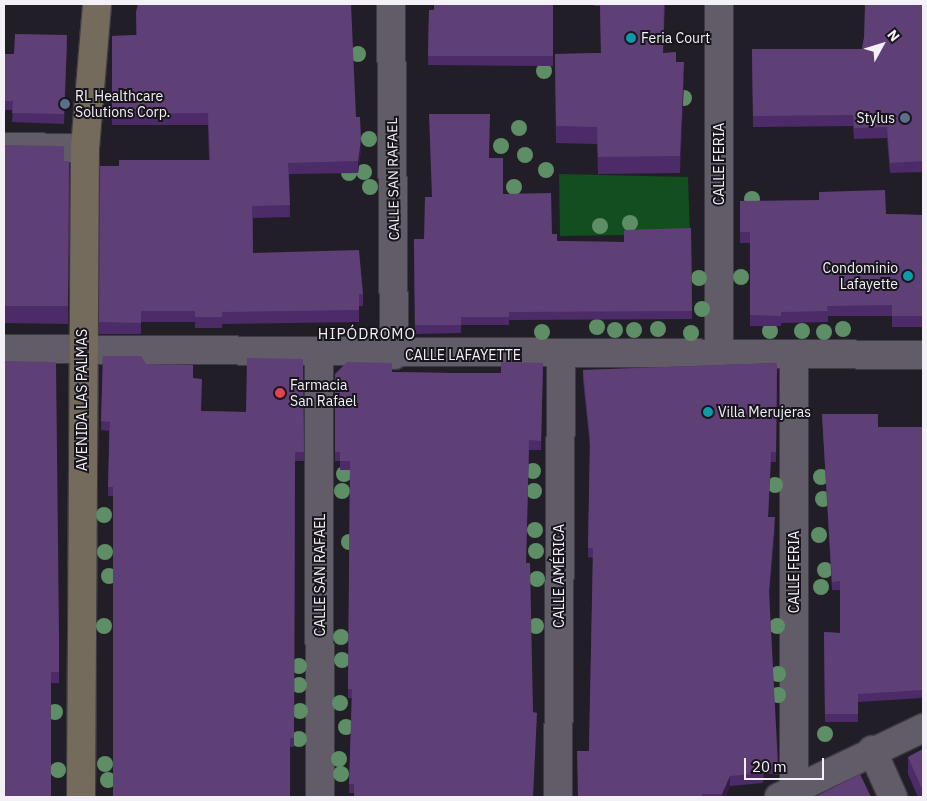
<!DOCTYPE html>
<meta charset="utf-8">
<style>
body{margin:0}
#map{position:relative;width:927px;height:801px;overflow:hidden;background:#221e27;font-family:"IBM Plex Sans",sans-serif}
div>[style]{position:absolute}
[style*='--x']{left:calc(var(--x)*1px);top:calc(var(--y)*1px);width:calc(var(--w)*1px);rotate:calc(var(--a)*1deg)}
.green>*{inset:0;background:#124e1e}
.roads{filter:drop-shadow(1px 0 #3e3b43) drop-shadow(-1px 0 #3e3b43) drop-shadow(0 1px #3e3b43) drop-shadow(0 -1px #3e3b43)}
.street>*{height:28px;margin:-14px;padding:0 14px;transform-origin:14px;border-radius:14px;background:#615c67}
.secondary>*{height:28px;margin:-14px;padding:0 14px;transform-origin:14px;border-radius:14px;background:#756b5c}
.trees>*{width:16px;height:16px;margin:-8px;border-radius:50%;background:#5d8e65}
.wall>*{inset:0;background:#4c2b68}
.shaded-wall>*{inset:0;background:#331d47}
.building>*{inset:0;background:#5e4077}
.dots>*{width:14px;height:14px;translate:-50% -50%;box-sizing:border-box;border:2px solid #19151d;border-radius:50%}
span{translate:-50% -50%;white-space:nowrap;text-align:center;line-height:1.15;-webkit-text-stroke:4px #19151d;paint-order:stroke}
.poi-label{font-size:14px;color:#f3f0f7}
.left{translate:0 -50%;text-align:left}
.right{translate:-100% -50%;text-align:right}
.street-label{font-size:14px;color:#f3f0f7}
.neighbourhood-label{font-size:15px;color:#f3f0f7;letter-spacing:1px}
.frame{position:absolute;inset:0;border:5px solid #f3f0f7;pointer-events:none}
.north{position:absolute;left:857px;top:20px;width:50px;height:50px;-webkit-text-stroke:4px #19151d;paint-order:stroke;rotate:51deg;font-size:14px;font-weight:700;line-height:20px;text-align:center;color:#f3f0f7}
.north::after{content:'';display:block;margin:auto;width:18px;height:22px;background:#f3f0f7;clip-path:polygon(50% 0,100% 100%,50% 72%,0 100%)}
.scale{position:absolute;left:744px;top:758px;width:80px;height:22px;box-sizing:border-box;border:2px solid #f3f0f7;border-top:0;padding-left:6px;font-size:15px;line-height:18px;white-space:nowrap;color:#f3f0f7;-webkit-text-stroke:4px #19151d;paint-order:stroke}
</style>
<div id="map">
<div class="green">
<div style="clip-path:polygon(559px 174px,688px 177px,690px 234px,560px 236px)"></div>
</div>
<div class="roads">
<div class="street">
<div style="--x:391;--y:4;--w:351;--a:89.5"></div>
<div style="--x:719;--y:4;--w:351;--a:90"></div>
<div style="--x:4;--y:147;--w:81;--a:0.7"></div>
<div style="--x:4;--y:349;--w:919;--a:0.37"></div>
<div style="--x:319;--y:352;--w:445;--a:89.9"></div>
<div style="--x:872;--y:750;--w:51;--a:65.9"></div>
<div style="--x:794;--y:789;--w:434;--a:-90"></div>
<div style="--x:558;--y:797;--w:443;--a:-89.6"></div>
<div style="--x:779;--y:797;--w:160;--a:-25.6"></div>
</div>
<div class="secondary">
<div style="--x:81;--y:797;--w:649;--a:-89.65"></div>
<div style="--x:85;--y:148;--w:144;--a:-85.2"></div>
</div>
</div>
<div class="trees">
<div style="left:358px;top:54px"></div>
<div style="left:544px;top:71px"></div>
<div style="left:684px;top:98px"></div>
<div style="left:519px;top:128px"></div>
<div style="left:369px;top:139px"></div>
<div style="left:501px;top:146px"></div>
<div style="left:525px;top:155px"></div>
<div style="left:546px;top:170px"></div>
<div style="left:364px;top:172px"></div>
<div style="left:349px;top:173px"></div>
<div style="left:370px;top:187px"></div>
<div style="left:514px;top:187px"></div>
<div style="left:752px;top:199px"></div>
<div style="left:630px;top:223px"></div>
<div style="left:600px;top:226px"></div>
<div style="left:741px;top:277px"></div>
<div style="left:699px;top:278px"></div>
<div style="left:702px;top:309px"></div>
<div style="left:597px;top:327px"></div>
<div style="left:658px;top:329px"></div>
<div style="left:843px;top:329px"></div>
<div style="left:615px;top:330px"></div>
<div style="left:634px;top:330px"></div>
<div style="left:770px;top:331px"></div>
<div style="left:802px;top:331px"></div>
<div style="left:542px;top:332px"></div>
<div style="left:824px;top:332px"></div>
<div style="left:691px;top:333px"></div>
<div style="left:533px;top:471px"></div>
<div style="left:344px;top:474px"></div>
<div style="left:821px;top:477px"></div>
<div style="left:775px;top:485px"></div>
<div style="left:342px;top:491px"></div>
<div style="left:534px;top:491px"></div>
<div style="left:823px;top:499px"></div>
<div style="left:104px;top:515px"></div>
<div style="left:535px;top:530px"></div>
<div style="left:819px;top:535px"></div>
<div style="left:349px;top:542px"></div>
<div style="left:536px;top:551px"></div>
<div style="left:105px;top:552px"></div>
<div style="left:825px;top:570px"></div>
<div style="left:109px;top:576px"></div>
<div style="left:537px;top:579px"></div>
<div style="left:821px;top:587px"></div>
<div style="left:104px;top:626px"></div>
<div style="left:536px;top:626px"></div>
<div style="left:777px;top:626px"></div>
<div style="left:341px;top:637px"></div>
<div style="left:342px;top:660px"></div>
<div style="left:299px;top:666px"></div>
<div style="left:778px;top:674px"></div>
<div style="left:299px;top:685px"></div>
<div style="left:778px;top:695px"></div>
<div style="left:340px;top:703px"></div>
<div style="left:300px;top:711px"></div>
<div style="left:55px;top:712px"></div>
<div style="left:346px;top:727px"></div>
<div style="left:825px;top:734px"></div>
<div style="left:299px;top:739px"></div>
<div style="left:339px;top:759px"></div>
<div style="left:105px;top:764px"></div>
<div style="left:58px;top:770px"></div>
<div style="left:341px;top:774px"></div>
<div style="left:108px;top:780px"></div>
</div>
<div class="wall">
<div style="clip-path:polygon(553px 4px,553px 66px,428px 65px,429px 10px)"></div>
<div style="clip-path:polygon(594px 4px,665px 4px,663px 53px,676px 62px,684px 79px,680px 173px,598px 174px,597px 144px,556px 143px,555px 54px,601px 53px,600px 6px,594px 6px)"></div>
<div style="clip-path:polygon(923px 4px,923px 172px,890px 173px,887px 138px,854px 139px,853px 126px,753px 127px,752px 49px,862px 49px,864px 38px)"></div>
<div style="clip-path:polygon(136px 12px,356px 117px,361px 150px,358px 173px,289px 174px,290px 217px,253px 218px,253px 253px,363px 294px,363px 306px,359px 306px,359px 322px,222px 324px,222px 328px,195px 328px,195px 322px,141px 322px,141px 334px,99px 334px,100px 166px,119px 166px,119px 160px,209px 160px,208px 125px,112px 125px,112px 36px,136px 35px)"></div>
<div style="clip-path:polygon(67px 45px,64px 124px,12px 122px,13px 110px,4px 110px,4px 54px,14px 54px)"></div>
<div style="clip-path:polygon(4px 145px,64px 161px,69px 161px,68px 324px,4px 323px)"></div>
<div style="clip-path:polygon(489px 158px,503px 194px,552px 234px,557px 241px,624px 242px,691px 228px,692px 319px,509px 320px,509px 325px,461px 325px,461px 333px,415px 334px,414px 239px,424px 239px,432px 197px)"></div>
<div style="clip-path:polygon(740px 201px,886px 214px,923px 215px,923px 327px,892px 327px,892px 316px,828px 316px,828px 322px,781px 323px,781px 326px,750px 326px,750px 243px,740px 243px)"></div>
<div style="clip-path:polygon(103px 356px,146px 364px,193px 378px,201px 411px,246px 412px,303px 359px,304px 461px,295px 461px,294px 747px,290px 747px,113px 496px,108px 496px,109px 431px,101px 430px)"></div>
<div style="clip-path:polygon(543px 363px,541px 450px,529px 450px,526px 563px,533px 712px,537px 722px,354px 793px,349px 793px,352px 698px,348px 698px,350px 470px,340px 470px,340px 461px,335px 461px,335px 374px,392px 372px,451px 373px,501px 373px)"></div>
<div style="clip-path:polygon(777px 363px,776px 462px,771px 462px,768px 517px,775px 527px,769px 597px,778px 775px,764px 773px,763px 783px,730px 786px,725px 797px,578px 797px,589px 751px,593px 558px,588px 557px,590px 447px,583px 380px,583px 370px)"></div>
<div style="clip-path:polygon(822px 414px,878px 427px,923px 427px,923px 698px,858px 702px,858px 722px,825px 722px,824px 632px,840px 633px,840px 590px,832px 590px)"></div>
<div style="clip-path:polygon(59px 648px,59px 683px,51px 683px,4px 797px)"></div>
<div style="clip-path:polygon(923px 749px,923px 797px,918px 797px,908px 774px,908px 757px)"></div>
</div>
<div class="shaded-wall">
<div style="clip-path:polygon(684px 62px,684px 79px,680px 173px,680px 156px)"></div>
<div style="clip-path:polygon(361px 139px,361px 150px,358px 173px,358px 161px)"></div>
<div style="clip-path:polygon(775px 517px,775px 527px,769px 601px,769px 591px)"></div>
<div style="clip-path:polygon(730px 776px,730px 786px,725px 797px,722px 797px,722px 794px)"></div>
<div style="clip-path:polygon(922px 789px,923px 789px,923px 797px,922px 797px)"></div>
</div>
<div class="building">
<div style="clip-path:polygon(138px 4px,351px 4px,356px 117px,360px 117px,361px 139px,358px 161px,288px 163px,290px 205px,252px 206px,253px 253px,359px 250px,363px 294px,359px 294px,359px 310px,222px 312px,222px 317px,195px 317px,195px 311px,141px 311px,141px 323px,99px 322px,100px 166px,119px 166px,119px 160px,210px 160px,208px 113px,112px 114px,112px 36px,137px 35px,136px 12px)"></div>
<div style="clip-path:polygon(434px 4px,553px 4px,553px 56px,428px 56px,429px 10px,434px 10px)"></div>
<div style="clip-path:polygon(600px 4px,664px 4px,663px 53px,676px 52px,676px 62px,684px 62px,680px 156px,598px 157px,597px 127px,556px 126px,555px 54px,601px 53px)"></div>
<div style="clip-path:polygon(865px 4px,923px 4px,923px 161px,890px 163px,887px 127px,854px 128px,853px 115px,753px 116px,752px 49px,862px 49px,864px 38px)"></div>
<div style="clip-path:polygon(15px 34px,67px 35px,64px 114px,12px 113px,13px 101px,4px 101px,4px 54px,14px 54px)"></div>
<div style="clip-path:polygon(429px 114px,490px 114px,489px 158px,503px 158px,503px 194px,551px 193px,552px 234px,557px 234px,557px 241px,624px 242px,624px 230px,691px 228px,692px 311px,509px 312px,509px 317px,461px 317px,461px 325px,415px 325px,414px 239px,424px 239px,425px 197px,432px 197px)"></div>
<div style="clip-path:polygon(4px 145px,64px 146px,64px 161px,69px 161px,68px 306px,4px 306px)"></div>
<div style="clip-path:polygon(885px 190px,886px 214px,923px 215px,923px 316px,892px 316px,892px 305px,827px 306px,828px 311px,781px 312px,781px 316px,750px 315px,750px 232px,740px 232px,740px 201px,819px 200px,819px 192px)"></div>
<div style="clip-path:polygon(103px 356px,141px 356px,146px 364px,193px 365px,193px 378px,202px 379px,201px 411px,246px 412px,247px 358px,303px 359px,304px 452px,295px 452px,294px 738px,290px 738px,290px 797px,113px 797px,113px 487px,108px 487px,110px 422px,101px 421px)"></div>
<div style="clip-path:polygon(4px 361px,56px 362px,59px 637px,59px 672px,51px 672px,51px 797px,4px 797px)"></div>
<div style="clip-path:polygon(347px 362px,392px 363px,392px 372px,451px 373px,501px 373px,501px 362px,543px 363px,541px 441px,529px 440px,526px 563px,530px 563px,533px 712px,537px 713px,533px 797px,354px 797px,354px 784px,349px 784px,352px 689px,348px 689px,350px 461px,340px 461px,340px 452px,335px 452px,335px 374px)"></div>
<div style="clip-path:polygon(777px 363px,776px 452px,771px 452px,768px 517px,775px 517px,769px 591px,778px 765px,764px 764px,763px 773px,730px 776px,722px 794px,702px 794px,702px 797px,578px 797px,577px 751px,589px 751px,593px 548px,588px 548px,590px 439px,583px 370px)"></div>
<div style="clip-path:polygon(822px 414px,878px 414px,878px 427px,923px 427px,923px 690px,858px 694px,858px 714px,825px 714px,824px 632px,840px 633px,840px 581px,832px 582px)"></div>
<div style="clip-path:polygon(923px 749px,923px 789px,922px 789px,908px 757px)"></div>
<div style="clip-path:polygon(860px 774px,871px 797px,815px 797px)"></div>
</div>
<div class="dots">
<div style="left:631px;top:38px;background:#0f9aa8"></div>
<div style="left:65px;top:104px;background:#5c6f8a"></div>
<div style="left:905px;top:118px;background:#5c6f8a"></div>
<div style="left:908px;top:276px;background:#0f9aa8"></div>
<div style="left:280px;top:393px;background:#e0444e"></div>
<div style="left:708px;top:412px;background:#0f9aa8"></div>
</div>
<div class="poi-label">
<span class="left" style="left:641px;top:38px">Feria Court</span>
<span class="left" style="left:75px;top:104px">RL Healthcare<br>Solutions Corp.</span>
<span class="right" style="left:895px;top:118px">Stylus</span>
<span class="right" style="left:898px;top:276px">Condominio<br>Lafayette</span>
<span class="left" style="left:290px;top:393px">Farmacia<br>San Rafael</span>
<span class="left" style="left:718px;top:412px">Villa Merujeras</span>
</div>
<div class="street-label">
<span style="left:719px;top:164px;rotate:-90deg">CALLE FERIA</span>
<span style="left:393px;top:179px;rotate:-91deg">CALLE SAN RAFAEL</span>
<span style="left:463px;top:355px">CALLE LAFAYETTE</span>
<span style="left:82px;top:400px;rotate:-90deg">AVENIDA LAS PALMAS</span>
<span style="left:794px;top:572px;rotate:-90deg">CALLE FERIA</span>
<span style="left:320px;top:575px;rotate:-90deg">CALLE SAN RAFAEL</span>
<span style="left:559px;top:576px;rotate:-90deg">CALLE AMÉRICA</span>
</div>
<div class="neighbourhood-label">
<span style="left:367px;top:334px">HIPÓDROMO</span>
</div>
<div class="frame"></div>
<div class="north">N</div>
<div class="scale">20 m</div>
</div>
